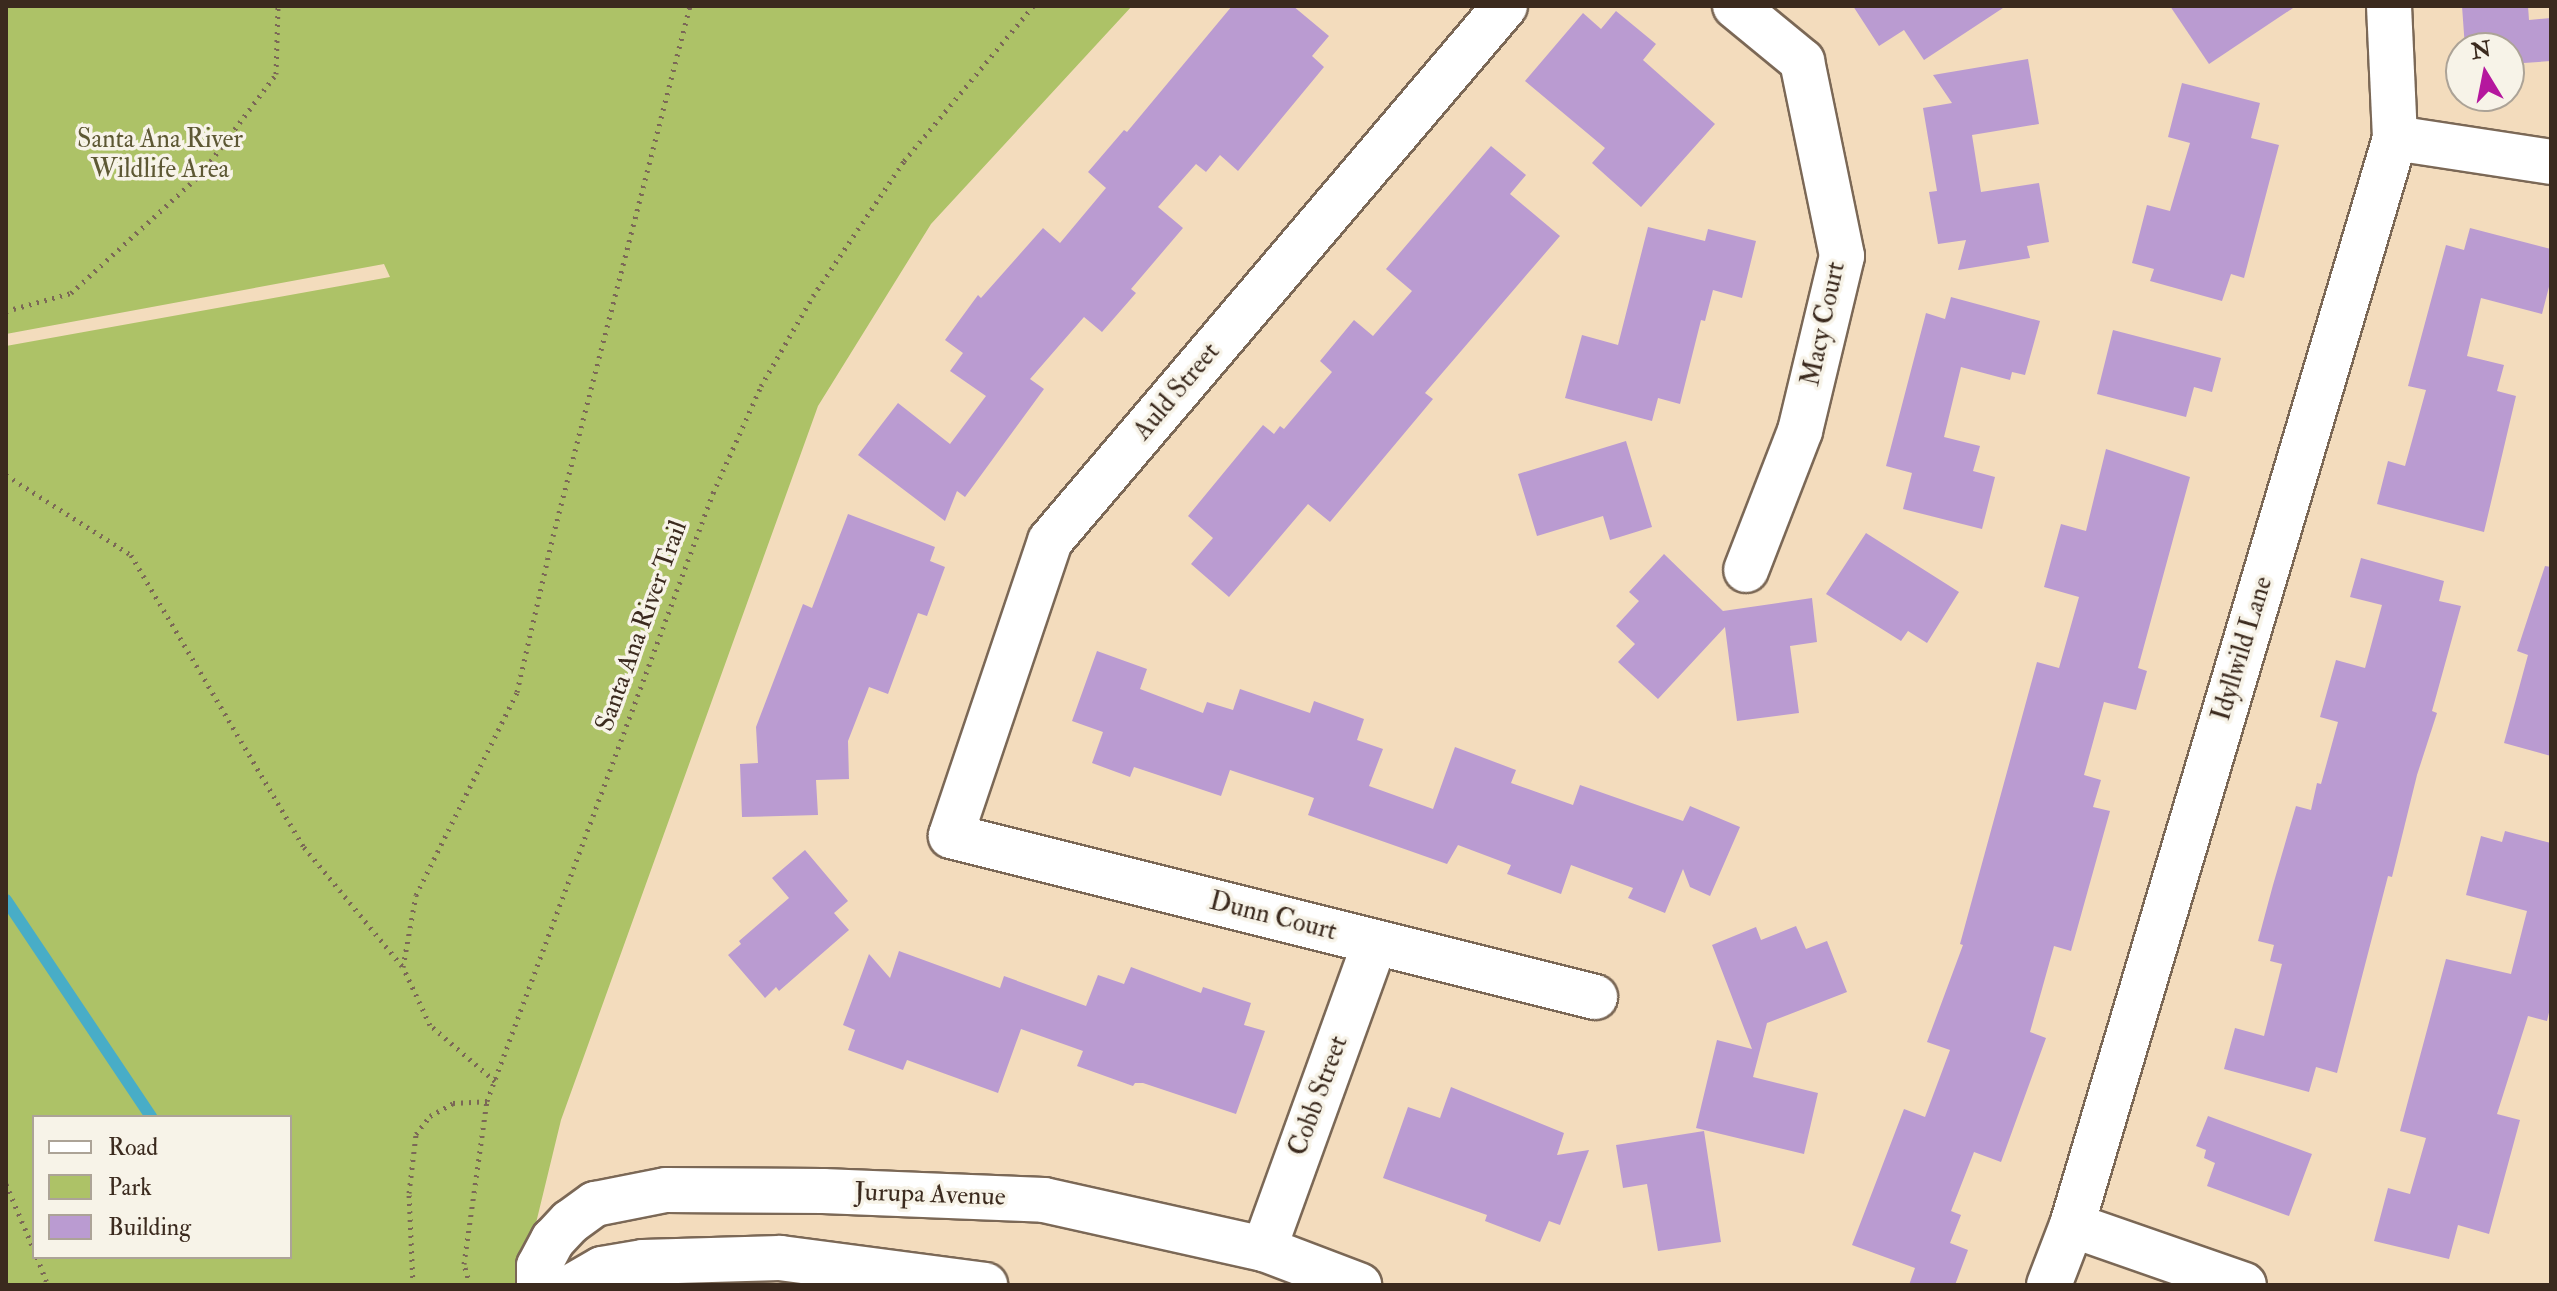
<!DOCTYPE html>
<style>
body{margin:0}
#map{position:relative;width:2557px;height:1291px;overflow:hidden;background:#f3dcbd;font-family:"IM FELL Double Pica",serif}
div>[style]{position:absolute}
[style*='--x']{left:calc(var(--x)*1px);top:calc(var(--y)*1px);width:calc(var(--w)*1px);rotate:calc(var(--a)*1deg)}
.green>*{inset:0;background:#adc267}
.stream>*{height:12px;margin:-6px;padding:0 6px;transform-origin:6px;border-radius:6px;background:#48adc7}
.building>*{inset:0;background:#ba9bd1}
.path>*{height:5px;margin-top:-2.5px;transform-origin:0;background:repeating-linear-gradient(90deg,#7b6856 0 2px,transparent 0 8px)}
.roads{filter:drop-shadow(2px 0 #7b6856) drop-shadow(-2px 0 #7b6856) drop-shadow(0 2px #7b6856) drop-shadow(0 -2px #7b6856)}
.minor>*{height:44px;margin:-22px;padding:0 22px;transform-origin:22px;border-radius:22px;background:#fff}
.major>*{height:44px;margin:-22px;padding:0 22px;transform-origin:22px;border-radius:22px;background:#fff}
span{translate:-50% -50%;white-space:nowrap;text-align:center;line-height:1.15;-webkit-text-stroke:7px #f7f3e8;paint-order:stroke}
.park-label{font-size:26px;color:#5d5834}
.street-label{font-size:26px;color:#3b2a1e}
.frame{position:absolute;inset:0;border:8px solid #3b2a1e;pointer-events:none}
.legend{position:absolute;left:32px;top:1115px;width:260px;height:144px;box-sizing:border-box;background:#f7f3e8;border:2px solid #aca397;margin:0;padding:10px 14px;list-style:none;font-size:24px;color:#3b2a1e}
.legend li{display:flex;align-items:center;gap:16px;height:40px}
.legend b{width:40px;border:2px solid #aca397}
.north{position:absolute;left:2445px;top:32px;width:80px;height:80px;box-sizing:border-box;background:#f7f3e8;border:2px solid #aca397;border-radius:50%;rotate:350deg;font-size:22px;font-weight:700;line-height:32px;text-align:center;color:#3b2a1e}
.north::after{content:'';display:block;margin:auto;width:28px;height:36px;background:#b5179e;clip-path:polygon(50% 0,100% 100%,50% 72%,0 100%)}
</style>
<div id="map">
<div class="green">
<div style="clip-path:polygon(evenodd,6px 6px,1132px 6px,931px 224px,818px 406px,561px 1120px,521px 1285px,6px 1285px,6px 346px,390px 277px,384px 264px,6px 334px,6px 6px,34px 1117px,290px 1117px,290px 1257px,34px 1257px,34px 1117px)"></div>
</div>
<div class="stream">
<div style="--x:6;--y:900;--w:261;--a:56.2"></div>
</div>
<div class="building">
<div style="clip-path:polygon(1232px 6px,1293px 6px,1329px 36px,1312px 56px,1324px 67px,1238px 171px,1220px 155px,1206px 172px,1196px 164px,1158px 207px,1183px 228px,1131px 289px,1136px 293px,1102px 332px,1084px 317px,1030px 379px,1044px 389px,965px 497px,957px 491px,945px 521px,858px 455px,898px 403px,950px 444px,986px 396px,950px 371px,963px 353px,945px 340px,978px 295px,981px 298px,1043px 228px,1060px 243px,1106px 188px,1088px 172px,1124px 130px,1127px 132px)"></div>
<div style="clip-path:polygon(1853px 6px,2006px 6px,1924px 60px,1904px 30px,1879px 46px)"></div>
<div style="clip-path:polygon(2170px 6px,2296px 6px,2209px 64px)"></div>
<div style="clip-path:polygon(2462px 6px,2528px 6px,2529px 20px,2551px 18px,2551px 61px,2509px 64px,2509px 48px,2465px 48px)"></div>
<div style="clip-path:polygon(1616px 11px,1656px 44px,1643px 60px,1715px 124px,1641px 207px,1592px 163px,1605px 148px,1525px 81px,1583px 13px,1601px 29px)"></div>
<div style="clip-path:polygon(2028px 59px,2039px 124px,1972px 135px,1981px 192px,2039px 183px,2049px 242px,2027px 246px,2030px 258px,1958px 270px,1966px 240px,1938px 244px,1929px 192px,1937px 191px,1923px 108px,1952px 103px,1933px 75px)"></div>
<div style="clip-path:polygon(2182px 83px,2260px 103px,2251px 138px,2279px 145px,2244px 278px,2231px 274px,2222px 301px,2150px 281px,2154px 269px,2132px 263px,2147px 205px,2170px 211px,2190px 143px,2168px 137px)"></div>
<div style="clip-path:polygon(1491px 146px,1526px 175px,1510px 194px,1560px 236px,1425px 393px,1433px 399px,1330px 522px,1308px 504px,1229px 597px,1191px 564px,1213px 538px,1188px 516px,1263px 425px,1274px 434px,1280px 426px,1284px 429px,1332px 372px,1320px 361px,1354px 320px,1373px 336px,1412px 291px,1386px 269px)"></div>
<div style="clip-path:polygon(1648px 227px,1705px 241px,1708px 229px,1756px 241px,1742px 298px,1713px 290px,1705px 321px,1701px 320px,1680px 404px,1658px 398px,1652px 421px,1565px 398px,1582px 335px,1618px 345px)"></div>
<div style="clip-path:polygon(2470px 228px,2551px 249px,2551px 279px,2542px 314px,2481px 298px,2467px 356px,2504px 365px,2497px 391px,2516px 396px,2484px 532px,2377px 504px,2388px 461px,2405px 466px,2426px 390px,2408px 386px,2446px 245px,2464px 250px)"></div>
<div style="clip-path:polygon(1951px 297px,2040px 321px,2025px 375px,2012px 372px,2010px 380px,1961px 367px,1944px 437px,1980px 446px,1973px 471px,1995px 477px,1982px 529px,1903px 509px,1912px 473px,1886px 466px,1926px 313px,1945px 319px)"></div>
<div style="clip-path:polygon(2113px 330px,2221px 358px,2212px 392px,2194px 387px,2186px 417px,2097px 394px)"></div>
<div style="clip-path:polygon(1626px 441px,1652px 527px,1610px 540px,1603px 516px,1537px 536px,1518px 474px)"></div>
<div style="clip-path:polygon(2106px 449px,2190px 477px,2138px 668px,2147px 671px,2136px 710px,2104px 702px,2084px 775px,2101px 780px,2093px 807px,2110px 811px,2071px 951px,2054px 946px,2030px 1032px,2046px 1038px,2001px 1162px,1974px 1152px,1951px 1211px,1961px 1215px,1950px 1243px,1968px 1250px,1955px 1285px,1909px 1285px,1915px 1268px,1852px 1245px,1904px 1109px,1925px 1117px,1950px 1050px,1927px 1042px,1963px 945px,1960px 944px,2037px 662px,2059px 668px,2079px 597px,2044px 587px,2061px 524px,2086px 531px)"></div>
<div style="clip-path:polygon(848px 514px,935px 547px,930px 561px,945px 567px,927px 616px,918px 613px,888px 694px,869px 687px,848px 741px,849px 779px,816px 780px,818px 815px,742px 817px,740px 764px,758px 763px,756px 727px,803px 604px,812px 608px)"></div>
<div style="clip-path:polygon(1866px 533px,1959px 592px,1927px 643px,1908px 631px,1901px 641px,1826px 594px)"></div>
<div style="clip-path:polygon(1664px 554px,1723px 611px,1812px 598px,1817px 642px,1790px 646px,1799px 713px,1737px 721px,1725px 627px,1658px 699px,1618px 662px,1635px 644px,1616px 626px,1639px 601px,1629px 592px)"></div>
<div style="clip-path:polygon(2361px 558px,2444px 581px,2439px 601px,2461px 606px,2432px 711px,2437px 713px,2417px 775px,2392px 877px,2388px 876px,2337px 1073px,2316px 1067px,2309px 1092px,2224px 1069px,2235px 1028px,2264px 1036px,2282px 964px,2270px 961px,2274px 945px,2258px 941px,2273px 885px,2296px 806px,2311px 810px,2317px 783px,2321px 784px,2338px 722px,2320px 717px,2336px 660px,2365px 668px,2382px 605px,2350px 597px)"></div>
<div style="clip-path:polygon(2545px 566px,2551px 567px,2551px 756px,2504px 743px,2528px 655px,2517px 651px)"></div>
<div style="clip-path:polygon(1097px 651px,1147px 669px,1140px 689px,1203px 713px,1207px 702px,1233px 710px,1240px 689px,1310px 713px,1314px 701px,1364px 719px,1357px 740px,1383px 749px,1369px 786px,1433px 809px,1455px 747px,1516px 770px,1511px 783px,1573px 805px,1580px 785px,1683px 821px,1690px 806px,1740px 827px,1710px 896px,1690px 887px,1683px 869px,1665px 913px,1628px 898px,1633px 888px,1571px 865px,1561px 894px,1507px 874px,1511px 865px,1458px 845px,1447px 864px,1308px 815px,1314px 798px,1230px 770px,1221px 796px,1134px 767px,1130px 777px,1092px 763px,1103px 732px,1072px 721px)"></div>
<div style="clip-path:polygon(2505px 831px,2551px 843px,2551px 1004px,2547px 1021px,2528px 1016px,2497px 1114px,2520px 1120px,2489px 1234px,2458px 1225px,2449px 1259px,2374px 1241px,2388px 1188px,2410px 1194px,2426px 1138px,2400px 1131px,2446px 959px,2511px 974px,2527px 911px,2466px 895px,2481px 836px,2502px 842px)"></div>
<div style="clip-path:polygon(805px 850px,848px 901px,834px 913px,849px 930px,779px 991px,776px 987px,765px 998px,728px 955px,741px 944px,739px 941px,789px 898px,772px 878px)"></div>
<div style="clip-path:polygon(1796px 926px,1806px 949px,1827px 941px,1847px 992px,1767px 1023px,1753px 1077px,1818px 1093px,1804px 1154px,1696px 1128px,1717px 1040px,1752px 1049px,1712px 945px,1756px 927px,1761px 940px)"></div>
<div style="clip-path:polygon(899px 951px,1000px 988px,1004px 976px,1086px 1006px,1098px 975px,1124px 984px,1131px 967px,1201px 993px,1203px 987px,1251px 1003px,1244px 1025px,1265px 1031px,1236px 1114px,1143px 1083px,1135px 1083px,1133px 1086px,1077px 1066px,1083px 1051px,1021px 1029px,998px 1093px,907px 1060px,903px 1070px,848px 1050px,855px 1030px,843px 1025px,869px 954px,890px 978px)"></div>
<div style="clip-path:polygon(1451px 1087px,1564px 1133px,1557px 1155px,1589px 1150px,1560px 1225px,1549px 1221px,1540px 1242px,1485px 1221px,1487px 1215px,1383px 1178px,1408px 1107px,1440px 1118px)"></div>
<div style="clip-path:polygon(2208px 1116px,2312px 1154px,2289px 1216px,2207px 1186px,2215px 1163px,2204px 1158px,2206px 1150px,2196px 1146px)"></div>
<div style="clip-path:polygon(1704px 1131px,1721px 1242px,1658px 1251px,1647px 1184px,1623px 1188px,1616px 1145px)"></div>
</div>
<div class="path">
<div style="--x:6;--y:311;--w:67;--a:-15.5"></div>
<div style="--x:71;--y:293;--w:176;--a:-42.5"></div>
<div style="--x:201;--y:174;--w:125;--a:-53.1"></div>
<div style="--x:276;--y:74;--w:68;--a:-88.3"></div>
<div style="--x:6;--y:475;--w:148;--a:32.6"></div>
<div style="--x:131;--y:555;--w:339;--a:59.4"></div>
<div style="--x:304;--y:847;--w:154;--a:50.5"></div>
<div style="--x:495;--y:1081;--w:86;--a:-139.3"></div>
<div style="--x:430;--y:1025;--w:64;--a:-115"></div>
<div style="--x:403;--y:967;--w:73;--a:-79.8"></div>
<div style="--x:416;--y:895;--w:227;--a:-63.5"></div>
<div style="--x:517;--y:692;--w:160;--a:-77"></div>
<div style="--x:553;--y:536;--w:547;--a:-75.51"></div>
<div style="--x:6;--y:1184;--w:72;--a:67"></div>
<div style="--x:37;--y:1257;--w:30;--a:69"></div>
<div style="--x:413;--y:1285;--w:92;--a:-92.5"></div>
<div style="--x:409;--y:1193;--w:59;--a:-83.2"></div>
<div style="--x:416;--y:1134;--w:23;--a:-52"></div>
<div style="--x:430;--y:1116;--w:26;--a:-29"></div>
<div style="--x:453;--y:1103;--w:34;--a:-3"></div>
<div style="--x:487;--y:1101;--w:649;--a:-69.61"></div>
<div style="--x:713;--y:493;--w:117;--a:-65.8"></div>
<div style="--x:761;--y:386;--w:104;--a:-60"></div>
<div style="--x:813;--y:296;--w:163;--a:-56"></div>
<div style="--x:904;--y:161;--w:202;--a:-50.2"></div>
<div style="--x:470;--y:1285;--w:22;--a:-106"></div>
<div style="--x:464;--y:1264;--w:165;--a:-82"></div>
</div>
<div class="roads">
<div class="minor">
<div style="--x:1505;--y:6;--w:702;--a:130.38"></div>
<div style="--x:1050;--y:541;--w:311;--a:108.6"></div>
<div style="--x:951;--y:836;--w:664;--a:14.04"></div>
<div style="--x:1735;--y:6;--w:87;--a:39.4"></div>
<div style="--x:1802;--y:61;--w:199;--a:78.4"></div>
<div style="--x:1842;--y:256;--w:180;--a:103.5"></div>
<div style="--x:1800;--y:431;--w:149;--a:111.2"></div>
<div style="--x:2395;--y:138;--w:158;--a:8.7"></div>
<div style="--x:2072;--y:1225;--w:182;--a:19.2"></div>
<div style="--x:1264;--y:1249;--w:326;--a:-70.1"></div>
<div style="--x:2049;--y:1285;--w:64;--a:-69"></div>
<div style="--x:2072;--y:1225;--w:1134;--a:-73.45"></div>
<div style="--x:2395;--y:138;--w:132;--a:-92.6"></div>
</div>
<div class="major">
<div style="--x:539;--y:1285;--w:19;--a:-90"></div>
<div style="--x:539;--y:1266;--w:30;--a:-62"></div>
<div style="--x:553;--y:1240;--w:25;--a:-47"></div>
<div style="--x:570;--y:1222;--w:31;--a:-36"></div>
<div style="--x:595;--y:1204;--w:72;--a:-11.2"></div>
<div style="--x:666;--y:1190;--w:157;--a:0.4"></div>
<div style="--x:823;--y:1191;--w:221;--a:2.3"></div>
<div style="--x:1044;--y:1200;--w:225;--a:12.6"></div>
<div style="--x:1264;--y:1249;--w:102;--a:20.8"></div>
<div style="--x:574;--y:1285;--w:32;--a:-30"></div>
<div style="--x:602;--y:1269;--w:42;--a:-9.7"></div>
<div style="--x:643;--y:1262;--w:137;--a:-1.7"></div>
<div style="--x:780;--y:1258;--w:207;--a:7.5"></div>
</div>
</div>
<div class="park-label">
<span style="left:160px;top:155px">Santa Ana River<br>Wildlife Area</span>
</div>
<div class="street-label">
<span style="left:1824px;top:324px;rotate:-78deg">Macy Court</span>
<span style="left:1177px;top:392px;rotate:-50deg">Auld Street</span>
<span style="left:642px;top:626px;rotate:-70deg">Santa Ana River Trail</span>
<span style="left:2243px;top:649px;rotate:-73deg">Idyllwild Lane</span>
<span style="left:1273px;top:917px;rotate:14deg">Dunn Court</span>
<span style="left:1319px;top:1096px;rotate:-70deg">Cobb Street</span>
<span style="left:930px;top:1195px;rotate:2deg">Jurupa Avenue</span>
</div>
<div class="frame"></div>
<ul class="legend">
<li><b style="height:10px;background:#fff"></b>Road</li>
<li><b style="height:22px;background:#adc267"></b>Park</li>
<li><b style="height:22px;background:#ba9bd1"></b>Building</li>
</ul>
<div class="north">N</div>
</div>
